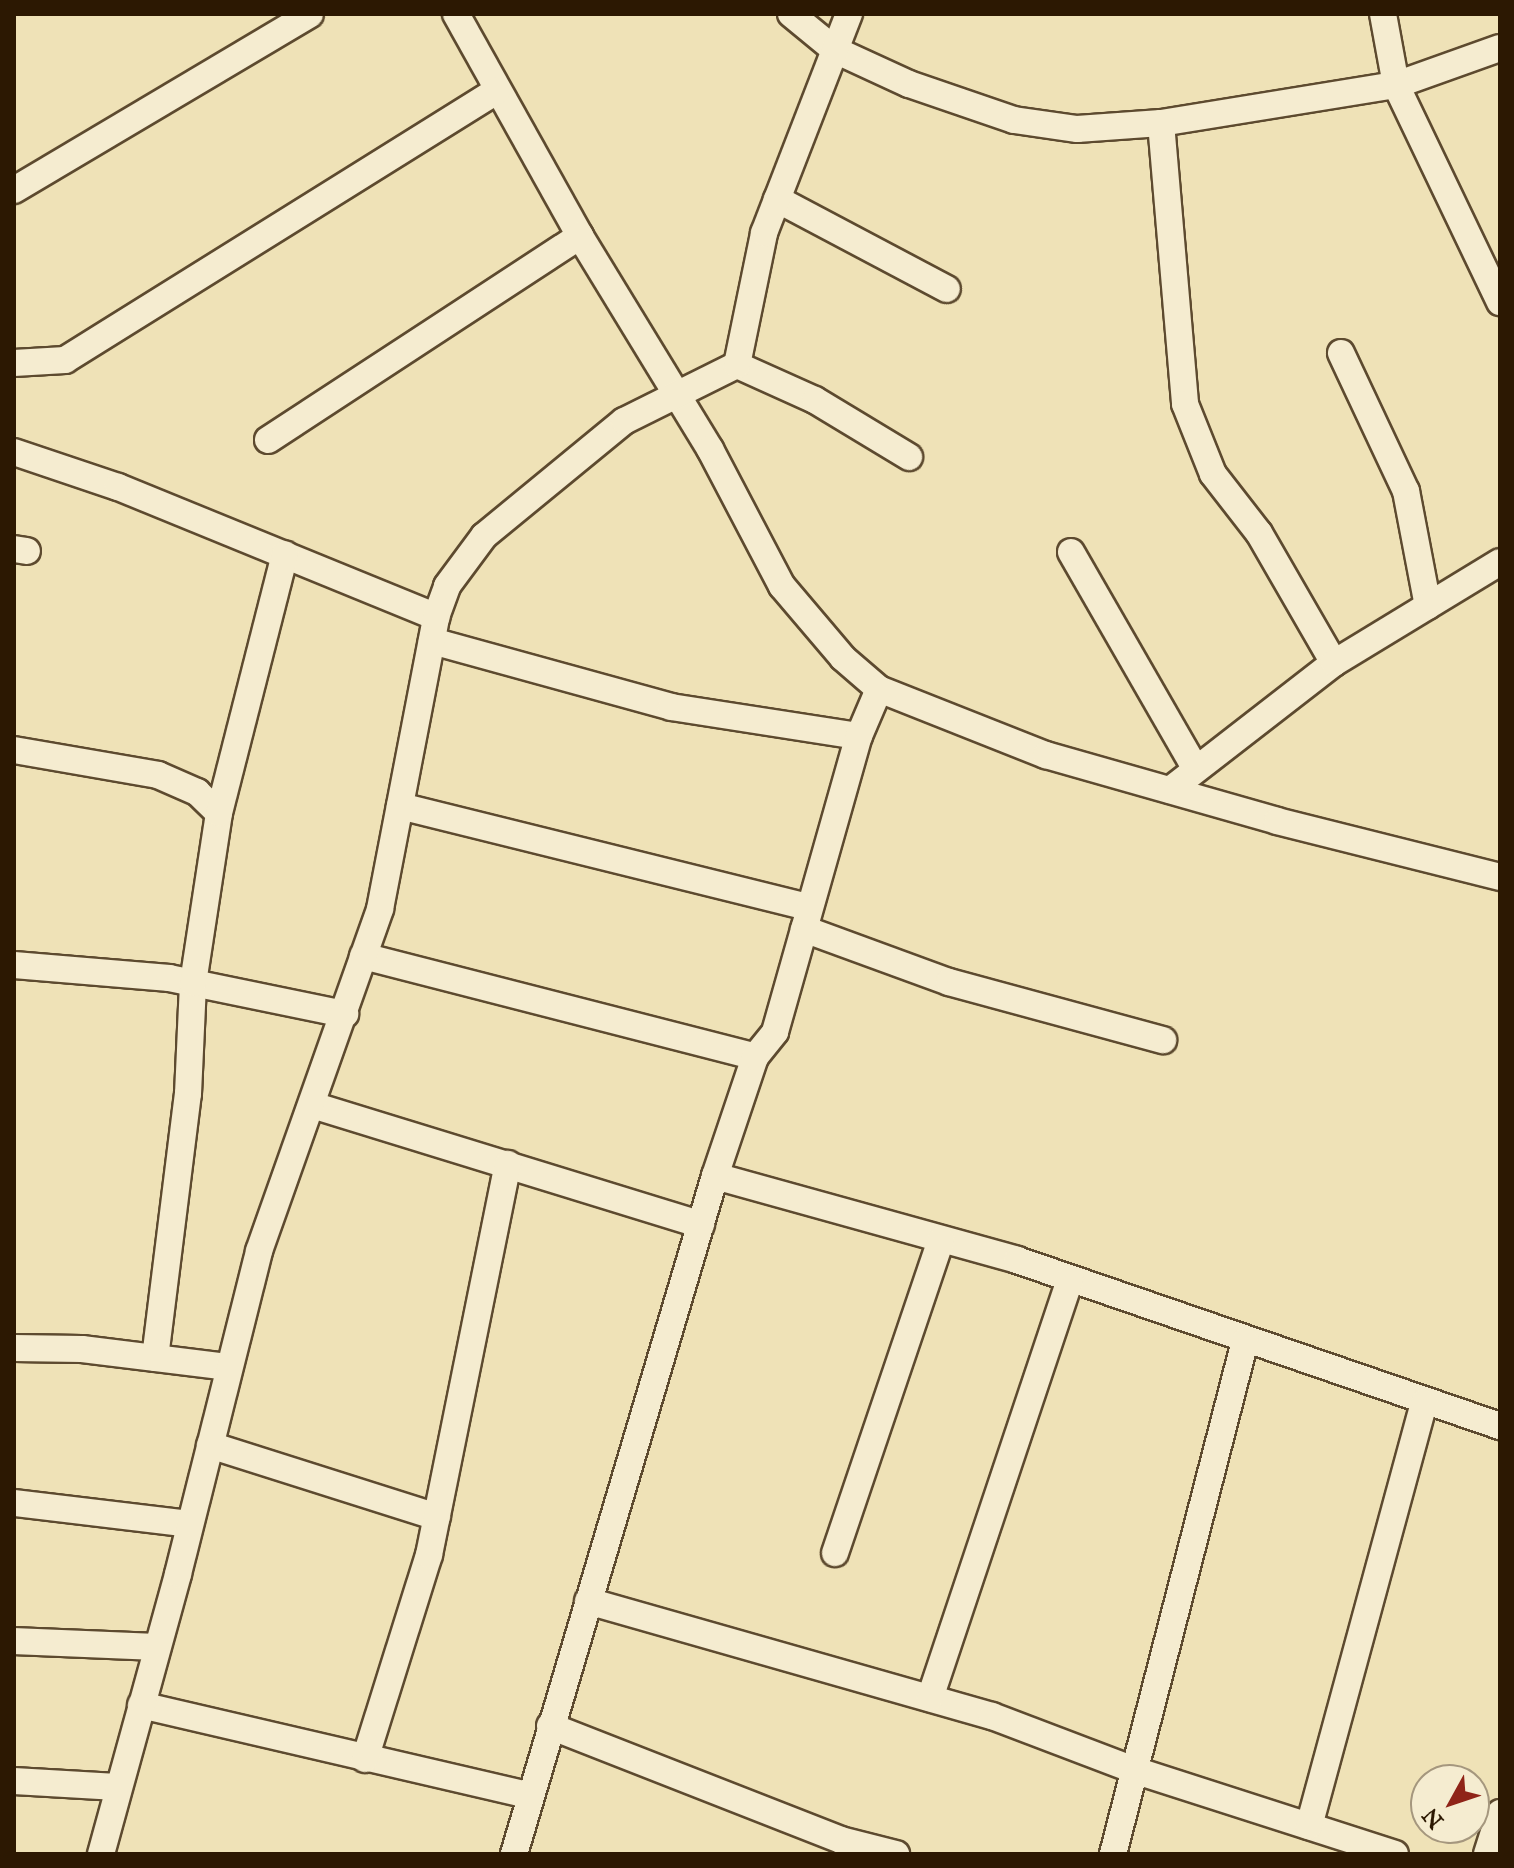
<!DOCTYPE html>
<style>
body{margin:0}
#map{position:relative;width:1514px;height:1868px;overflow:hidden;background:#efe2b7;font-family:"IM FELL Great Primer",serif}
div>[style]{position:absolute}
[style*='--x']{left:calc(var(--x)*1px);top:calc(var(--y)*1px);width:calc(var(--w)*1px);rotate:calc(var(--a)*1deg)}
.roads{filter:drop-shadow(2px 0 #5d4a2f) drop-shadow(-2px 0 #5d4a2f) drop-shadow(0 2px #5d4a2f) drop-shadow(0 -2px #5d4a2f)}
.minor>*{height:26px;margin:-13px;padding:0 13px;transform-origin:13px;border-radius:13px;background:#f5ecd0}
span{translate:-50% -50%;white-space:nowrap;text-align:center;line-height:1.15;-webkit-text-stroke:7px #f5ecd0;paint-order:stroke}
.frame{position:absolute;inset:0;border:16px solid #2c1802;pointer-events:none}
.north{position:absolute;left:1410px;top:1764px;width:80px;height:80px;box-sizing:border-box;background:#f5ecd0;border:2px solid #a5977e;border-radius:50%;rotate:230deg;font-size:22px;font-weight:700;line-height:32px;text-align:center;color:#2c1802}
.north::after{content:'';display:block;margin:auto;width:28px;height:36px;background:#8f2418;clip-path:polygon(50% 0,100% 100%,50% 72%,0 100%)}
</style>
<div id="map">
<div class="roads">
<div class="minor">
<div style="--x:456;--y:14;--w:254;--a:60.8"></div>
<div style="--x:580;--y:236;--w:250;--a:58.6"></div>
<div style="--x:710;--y:449;--w:155;--a:62.3"></div>
<div style="--x:782;--y:586;--w:94;--a:49.7"></div>
<div style="--x:843;--y:658;--w:48;--a:40.7"></div>
<div style="--x:879;--y:689;--w:180;--a:21.6"></div>
<div style="--x:1046;--y:755;--w:240;--a:15.9"></div>
<div style="--x:1277;--y:821;--w:230;--a:14.1"></div>
<div style="--x:791;--y:14;--w:57;--a:39.3"></div>
<div style="--x:835;--y:50;--w:81;--a:24.7"></div>
<div style="--x:909;--y:84;--w:111;--a:18.9"></div>
<div style="--x:1014;--y:120;--w:64;--a:8.1"></div>
<div style="--x:1077;--y:129;--w:84;--a:-4.1"></div>
<div style="--x:1161;--y:123;--w:238;--a:-9.2"></div>
<div style="--x:1396;--y:85;--w:110;--a:-19.6"></div>
<div style="--x:1383;--y:14;--w:72;--a:79.6"></div>
<div style="--x:1396;--y:85;--w:241;--a:64.4"></div>
<div style="--x:1161;--y:123;--w:282;--a:85.1"></div>
<div style="--x:1185;--y:404;--w:75;--a:68.2"></div>
<div style="--x:1213;--y:474;--w:75;--a:52.1"></div>
<div style="--x:1259;--y:533;--w:150;--a:60"></div>
<div style="--x:14;--y:190;--w:344;--a:-30.7"></div>
<div style="--x:777;--y:199;--w:192;--a:27.9"></div>
<div style="--x:1341;--y:353;--w:153;--a:64.8"></div>
<div style="--x:1406;--y:491;--w:117;--a:79.2"></div>
<div style="--x:14;--y:363;--w:51;--a:-3.4"></div>
<div style="--x:65;--y:360;--w:510;--a:-31.95"></div>
<div style="--x:737;--y:365;--w:85;--a:24.2"></div>
<div style="--x:815;--y:400;--w:110;--a:31.2"></div>
<div style="--x:268;--y:440;--w:373;--a:-33.2"></div>
<div style="--x:14;--y:452;--w:110;--a:18.6"></div>
<div style="--x:118;--y:487;--w:344;--a:22.2"></div>
<div style="--x:14;--y:549;--w:13;--a:9"></div>
<div style="--x:1071;--y:552;--w:250;--a:60.1"></div>
<div style="--x:432;--y:641;--w:248;--a:15.4"></div>
<div style="--x:671;--y:707;--w:190;--a:8.8"></div>
<div style="--x:14;--y:750;--w:146;--a:9.8"></div>
<div style="--x:158;--y:775;--w:43;--a:23.6"></div>
<div style="--x:197;--y:792;--w:30;--a:44"></div>
<div style="--x:1170;--y:790;--w:207;--a:-37.8"></div>
<div style="--x:1334;--y:663;--w:194;--a:-31.3"></div>
<div style="--x:400;--y:806;--w:421;--a:13.9"></div>
<div style="--x:804;--y:929;--w:154;--a:20.1"></div>
<div style="--x:949;--y:982;--w:222;--a:15.2"></div>
<div style="--x:363;--y:956;--w:405;--a:14.4"></div>
<div style="--x:14;--y:965;--w:156;--a:4.8"></div>
<div style="--x:169;--y:978;--w:180;--a:11.6"></div>
<div style="--x:312;--y:1105;--w:407;--a:17.1"></div>
<div style="--x:715;--y:1176;--w:313;--a:15.5"></div>
<div style="--x:1017;--y:1260;--w:511;--a:18.97"></div>
<div style="--x:14;--y:1348;--w:68;--a:0.8"></div>
<div style="--x:82;--y:1349;--w:148;--a:7"></div>
<div style="--x:155;--y:1358;--w:266;--a:-82.9"></div>
<div style="--x:188;--y:1094;--w:111;--a:-87.4"></div>
<div style="--x:193;--y:983;--w:172;--a:-81.3"></div>
<div style="--x:219;--y:813;--w:267;--a:-75.7"></div>
<div style="--x:210;--y:1445;--w:238;--a:17.6"></div>
<div style="--x:14;--y:1503;--w:176;--a:6.8"></div>
<div style="--x:835;--y:1553;--w:331;--a:-71.3"></div>
<div style="--x:588;--y:1601;--w:420;--a:15.9"></div>
<div style="--x:992;--y:1716;--w:152;--a:20.8"></div>
<div style="--x:1134;--y:1770;--w:274;--a:17.8"></div>
<div style="--x:14;--y:1641;--w:142;--a:2.4"></div>
<div style="--x:930;--y:1698;--w:442;--a:-71.5"></div>
<div style="--x:141;--y:1705;--w:398;--a:13.1"></div>
<div style="--x:550;--y:1726;--w:313;--a:21.4"></div>
<div style="--x:841;--y:1840;--w:57;--a:14.3"></div>
<div style="--x:365;--y:1759;--w:214;--a:-72.6"></div>
<div style="--x:429;--y:1555;--w:399;--a:-78.6"></div>
<div style="--x:14;--y:1781;--w:103;--a:3.3"></div>
<div style="--x:1309;--y:1826;--w:439;--a:-74.8"></div>
<div style="--x:101;--y:1854;--w:290;--a:-74.6"></div>
<div style="--x:178;--y:1574;--w:333;--a:-75.9"></div>
<div style="--x:259;--y:1251;--w:363;--a:-70.5"></div>
<div style="--x:380;--y:909;--w:297;--a:-79.1"></div>
<div style="--x:436;--y:617;--w:33;--a:-70"></div>
<div style="--x:447;--y:586;--w:62;--a:-53.5"></div>
<div style="--x:484;--y:536;--w:181;--a:-39.4"></div>
<div style="--x:624;--y:421;--w:126;--a:-26.4"></div>
<div style="--x:737;--y:365;--w:135;--a:-78.4"></div>
<div style="--x:764;--y:233;--w:235;--a:-68.8"></div>
<div style="--x:514;--y:1854;--w:707;--a:-73.49"></div>
<div style="--x:715;--y:1176;--w:126;--a:-71.4"></div>
<div style="--x:755;--y:1057;--w:32;--a:-51"></div>
<div style="--x:775;--y:1032;--w:308;--a:-74.2"></div>
<div style="--x:859;--y:736;--w:51;--a:-66.9"></div>
<div style="--x:1113;--y:1854;--w:530;--a:-75.57"></div>
<div style="--x:1487;--y:1854;--w:43;--a:-72.4"></div>
</div>
</div>
<div class="frame"></div>
<div class="north">N</div>
</div>
